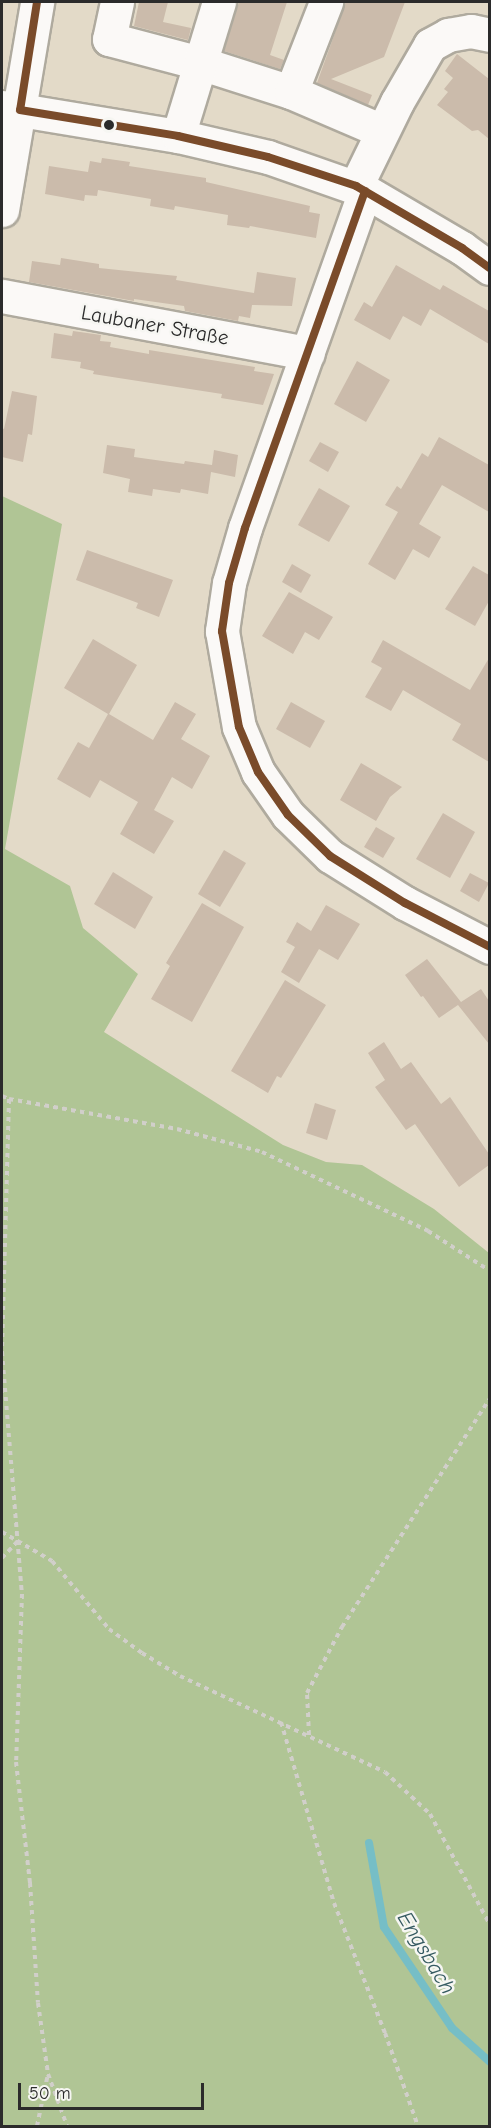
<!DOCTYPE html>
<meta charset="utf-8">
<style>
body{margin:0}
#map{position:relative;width:491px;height:2128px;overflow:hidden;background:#e3dac8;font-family:"Comic Neue",sans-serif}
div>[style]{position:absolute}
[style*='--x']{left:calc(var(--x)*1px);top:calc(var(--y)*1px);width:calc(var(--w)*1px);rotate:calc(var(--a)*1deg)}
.forest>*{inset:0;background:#b0c595}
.stream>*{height:8px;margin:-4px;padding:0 4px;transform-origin:4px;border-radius:4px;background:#76bec6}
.building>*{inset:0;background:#cbbbab}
.path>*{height:4px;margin-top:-2px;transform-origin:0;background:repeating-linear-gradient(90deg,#d1cfca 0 4.5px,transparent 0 9px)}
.roads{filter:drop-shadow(2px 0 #afaa9e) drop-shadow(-2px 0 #afaa9e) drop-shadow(0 2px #afaa9e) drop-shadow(0 -2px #afaa9e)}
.minor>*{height:33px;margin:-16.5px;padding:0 16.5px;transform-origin:16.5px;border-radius:16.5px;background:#fbf9f7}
.bus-1>*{height:8px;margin:-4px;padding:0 4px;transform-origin:4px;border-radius:4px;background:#7a4b2a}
.dots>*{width:16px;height:16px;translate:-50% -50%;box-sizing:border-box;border:3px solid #f6f6f2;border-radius:50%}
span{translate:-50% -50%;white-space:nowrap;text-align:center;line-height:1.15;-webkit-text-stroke:5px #f6f6f2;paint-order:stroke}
.street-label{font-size:21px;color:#2b2b2b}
.water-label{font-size:22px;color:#355a61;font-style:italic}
.frame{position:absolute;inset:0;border:3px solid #2b2b2b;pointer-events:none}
.scale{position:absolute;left:18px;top:2083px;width:186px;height:27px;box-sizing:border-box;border:3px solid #2b2b2b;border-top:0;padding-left:8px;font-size:18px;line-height:21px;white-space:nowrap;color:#2b2b2b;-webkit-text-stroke:4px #f6f6f2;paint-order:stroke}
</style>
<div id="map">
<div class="forest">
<div style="clip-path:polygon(2px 496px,62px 524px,5px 849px,70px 886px,83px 928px,138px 974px,104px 1032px,283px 1145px,326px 1162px,362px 1165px,434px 1209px,489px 1253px,489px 2126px,2px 2126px)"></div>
</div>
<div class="stream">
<div style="--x:369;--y:1843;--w:85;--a:79.9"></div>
<div style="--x:384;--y:1927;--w:122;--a:56"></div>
<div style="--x:452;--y:2028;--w:51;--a:41.8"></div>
</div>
<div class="building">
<div style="clip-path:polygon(139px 2px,168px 2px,163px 22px,191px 28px,188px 40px,134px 26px)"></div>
<div style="clip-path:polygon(239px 2px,287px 2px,270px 55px,284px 60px,280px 69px,224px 51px)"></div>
<div style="clip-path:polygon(346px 2px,405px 2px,384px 57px,331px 79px,372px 95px,368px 105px,317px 83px)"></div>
<div style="clip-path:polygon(457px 54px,489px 79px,489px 139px,478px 130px,472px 131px,437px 105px,448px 92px,444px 89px,453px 78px,445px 71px)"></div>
<div style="clip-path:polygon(102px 158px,130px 162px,129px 166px,206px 178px,206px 182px,310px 206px,309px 212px,320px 214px,316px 238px,250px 226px,249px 228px,227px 225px,228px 215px,175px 206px,174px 210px,150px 206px,151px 199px,98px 190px,97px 196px,85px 195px,84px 201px,45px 194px,49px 166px,88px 172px,90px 161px,101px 163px)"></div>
<div style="clip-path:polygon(61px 258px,99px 264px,99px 268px,177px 276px,176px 280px,254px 293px,257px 272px,296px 278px,292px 306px,252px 305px,250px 318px,239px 316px,238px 321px,185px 311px,184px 306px,134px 299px,134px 301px,29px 282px,32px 261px,60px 265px)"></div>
<div style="clip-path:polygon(396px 265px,440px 290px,443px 285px,489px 311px,489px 344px,430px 309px,421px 326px,403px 316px,390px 340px,354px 320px,364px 302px,372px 307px)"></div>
<div style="clip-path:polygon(73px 331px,101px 335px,100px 341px,111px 342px,110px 347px,149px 354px,149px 350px,255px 367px,254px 371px,274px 374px,263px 405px,221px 398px,222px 394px,93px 374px,94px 371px,80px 368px,81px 362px,51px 358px,54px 333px,72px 336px)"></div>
<div style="clip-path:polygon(357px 361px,390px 380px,366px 422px,334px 404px)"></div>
<div style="clip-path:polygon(12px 391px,37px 396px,32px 435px,28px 434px,23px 462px,2px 457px,2px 428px,4px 429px)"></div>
<div style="clip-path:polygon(439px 437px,489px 465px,489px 512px,442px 485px,419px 524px,441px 537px,429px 558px,413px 549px,395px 580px,368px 564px,398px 512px,385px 505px,397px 486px,401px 489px,422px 453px,428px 457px)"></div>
<div style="clip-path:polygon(320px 442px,339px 452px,328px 472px,309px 461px)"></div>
<div style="clip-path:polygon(107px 445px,135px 449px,134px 457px,184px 464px,185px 461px,212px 465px,214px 450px,238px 455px,235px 477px,211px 472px,208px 494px,181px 489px,180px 493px,153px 489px,152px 496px,128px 492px,130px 479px,103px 473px)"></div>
<div style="clip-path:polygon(319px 488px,350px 506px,329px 542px,298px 525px)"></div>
<div style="clip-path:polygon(87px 550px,173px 580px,159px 617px,136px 608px,138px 603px,76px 580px)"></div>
<div style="clip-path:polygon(292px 564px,311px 575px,301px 593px,282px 582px)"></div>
<div style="clip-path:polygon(473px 566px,489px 575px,489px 601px,475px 626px,445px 609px)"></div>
<div style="clip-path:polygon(289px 592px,333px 617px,319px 640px,305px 632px,293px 654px,262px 636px)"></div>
<div style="clip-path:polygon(93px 639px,137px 665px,109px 714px,153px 740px,175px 702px,196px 714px,181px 739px,210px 756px,192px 789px,172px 777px,154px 810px,174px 821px,154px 854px,120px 834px,138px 802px,100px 780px,90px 798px,57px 779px,78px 742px,89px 748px,108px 714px,64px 688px)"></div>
<div style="clip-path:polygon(383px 640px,470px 690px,489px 658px,489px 762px,452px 740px,461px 724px,403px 690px,391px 711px,365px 697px,382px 668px,371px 662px)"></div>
<div style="clip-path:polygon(291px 702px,325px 721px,310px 748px,276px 729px)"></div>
<div style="clip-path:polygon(361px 763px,402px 787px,390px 797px,376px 821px,340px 800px)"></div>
<div style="clip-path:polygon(443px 813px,475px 832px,450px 878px,416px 859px)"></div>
<div style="clip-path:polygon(376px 827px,395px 838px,383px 858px,364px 847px)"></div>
<div style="clip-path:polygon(224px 850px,246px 863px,220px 907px,198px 894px)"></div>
<div style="clip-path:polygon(113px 872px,153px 897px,135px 929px,94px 904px)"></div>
<div style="clip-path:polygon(470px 873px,489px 883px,479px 902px,460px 891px)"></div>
<div style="clip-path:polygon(202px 903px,244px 927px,192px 1022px,151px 999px,170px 966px,166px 963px)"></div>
<div style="clip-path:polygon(326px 905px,360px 924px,338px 960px,319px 949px,299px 983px,281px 972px,295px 947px,286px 942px,297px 922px,311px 931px)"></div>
<div style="clip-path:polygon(427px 959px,461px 1002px,481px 989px,489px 1001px,489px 1044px,458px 1005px,439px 1018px,423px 996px,421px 997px,405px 975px)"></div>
<div style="clip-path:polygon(285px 980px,326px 1005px,281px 1078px,277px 1076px,268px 1093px,231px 1071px)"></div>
<div style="clip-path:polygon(384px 1042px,401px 1069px,411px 1062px,441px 1104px,450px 1097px,489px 1154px,489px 1165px,459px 1187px,415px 1124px,406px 1130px,375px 1087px,385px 1080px,368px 1053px)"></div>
<div style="clip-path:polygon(315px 1103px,336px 1110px,327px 1140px,306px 1133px)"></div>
</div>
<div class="path">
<div style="--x:2;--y:1096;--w:8;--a:23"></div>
<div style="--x:9;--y:1099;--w:171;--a:10.1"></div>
<div style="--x:177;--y:1129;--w:88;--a:15.1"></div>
<div style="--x:262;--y:1152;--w:184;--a:25.4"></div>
<div style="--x:428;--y:1231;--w:74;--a:32.8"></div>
<div style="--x:9;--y:1099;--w:253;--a:91.6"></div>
<div style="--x:2;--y:1352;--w:243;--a:85.3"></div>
<div style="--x:22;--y:1594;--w:168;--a:92"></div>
<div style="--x:16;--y:1762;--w:122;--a:83.4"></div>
<div style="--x:30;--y:1883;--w:120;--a:86.2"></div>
<div style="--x:38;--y:2003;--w:72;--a:82"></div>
<div style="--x:48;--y:2074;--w:55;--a:69.9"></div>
<div style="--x:2;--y:1532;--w:58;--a:30.1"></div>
<div style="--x:52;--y:1561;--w:89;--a:50"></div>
<div style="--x:109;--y:1629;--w:41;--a:36"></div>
<div style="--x:142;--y:1653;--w:44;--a:31.2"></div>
<div style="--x:180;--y:1676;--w:226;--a:25.1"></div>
<div style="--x:385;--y:1772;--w:62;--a:43"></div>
<div style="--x:430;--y:1814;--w:126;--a:61.6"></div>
<div style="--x:2;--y:1558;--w:23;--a:-47"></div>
<div style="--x:281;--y:1722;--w:189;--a:73.7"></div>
<div style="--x:334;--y:1903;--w:140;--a:68.6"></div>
<div style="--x:385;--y:2033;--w:99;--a:70.5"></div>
<div style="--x:309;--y:1735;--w:42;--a:-92.7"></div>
<div style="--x:307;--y:1693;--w:75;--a:-62.1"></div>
<div style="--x:342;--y:1627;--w:273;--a:-57.1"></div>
<div style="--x:37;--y:2126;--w:53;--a:-78.1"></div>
</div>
<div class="roads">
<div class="minor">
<div style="--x:117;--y:2;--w:38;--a:102"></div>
<div style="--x:109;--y:39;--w:94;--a:14.8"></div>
<div style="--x:200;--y:63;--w:96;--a:17.7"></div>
<div style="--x:291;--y:92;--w:99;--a:23.2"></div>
<div style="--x:291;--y:92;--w:97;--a:-68.7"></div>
<div style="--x:2;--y:107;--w:178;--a:9.4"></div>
<div style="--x:178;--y:136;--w:92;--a:13.1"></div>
<div style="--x:268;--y:157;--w:103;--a:19.3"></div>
<div style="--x:365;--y:191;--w:113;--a:30.4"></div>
<div style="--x:462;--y:248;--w:34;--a:36"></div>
<div style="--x:178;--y:136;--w:140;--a:-73"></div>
<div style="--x:356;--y:186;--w:93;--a:-64"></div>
<div style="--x:397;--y:102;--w:66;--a:-59.9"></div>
<div style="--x:430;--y:45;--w:21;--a:-29"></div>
<div style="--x:448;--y:35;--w:23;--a:-10"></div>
<div style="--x:471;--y:31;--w:19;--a:12"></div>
<div style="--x:365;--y:191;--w:358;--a:109.6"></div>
<div style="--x:245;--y:528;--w:57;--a:106.2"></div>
<div style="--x:229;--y:583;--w:49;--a:98.3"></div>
<div style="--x:222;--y:631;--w:97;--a:80"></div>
<div style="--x:239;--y:727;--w:49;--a:67.1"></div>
<div style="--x:258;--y:772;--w:52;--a:55.1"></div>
<div style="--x:288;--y:815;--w:59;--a:44.3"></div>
<div style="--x:330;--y:856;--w:89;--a:32.1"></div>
<div style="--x:405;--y:903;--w:96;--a:27.4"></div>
<div style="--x:2;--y:210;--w:211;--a:-80.4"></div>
<div style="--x:2;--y:296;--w:311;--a:10.6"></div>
</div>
</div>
<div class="bus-1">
<div style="--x:37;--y:2;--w:109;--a:98.9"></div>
<div style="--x:20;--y:110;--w:160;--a:9.3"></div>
<div style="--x:178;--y:136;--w:92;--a:13.1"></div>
<div style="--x:268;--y:157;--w:93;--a:18.2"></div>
<div style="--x:356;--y:186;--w:123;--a:30.3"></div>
<div style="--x:462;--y:248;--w:34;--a:36"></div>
<div style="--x:365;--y:191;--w:358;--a:109.6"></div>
<div style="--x:245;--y:528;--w:57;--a:106.2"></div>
<div style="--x:229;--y:583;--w:49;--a:98.3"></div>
<div style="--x:222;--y:631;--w:97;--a:80"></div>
<div style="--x:239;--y:727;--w:49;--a:67.1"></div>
<div style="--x:258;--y:772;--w:52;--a:55.1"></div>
<div style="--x:288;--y:815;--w:59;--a:44.3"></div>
<div style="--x:330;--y:856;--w:89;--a:32.1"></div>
<div style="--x:405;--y:903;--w:96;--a:27.4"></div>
</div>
<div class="dots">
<div style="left:109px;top:125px;background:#2b2b2b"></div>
</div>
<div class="street-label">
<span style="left:155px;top:325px;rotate:10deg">Laubaner Straße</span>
</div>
<div class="water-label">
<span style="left:426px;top:1953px;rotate:59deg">Engsbach</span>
</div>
<div class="frame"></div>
<div class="scale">50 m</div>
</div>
